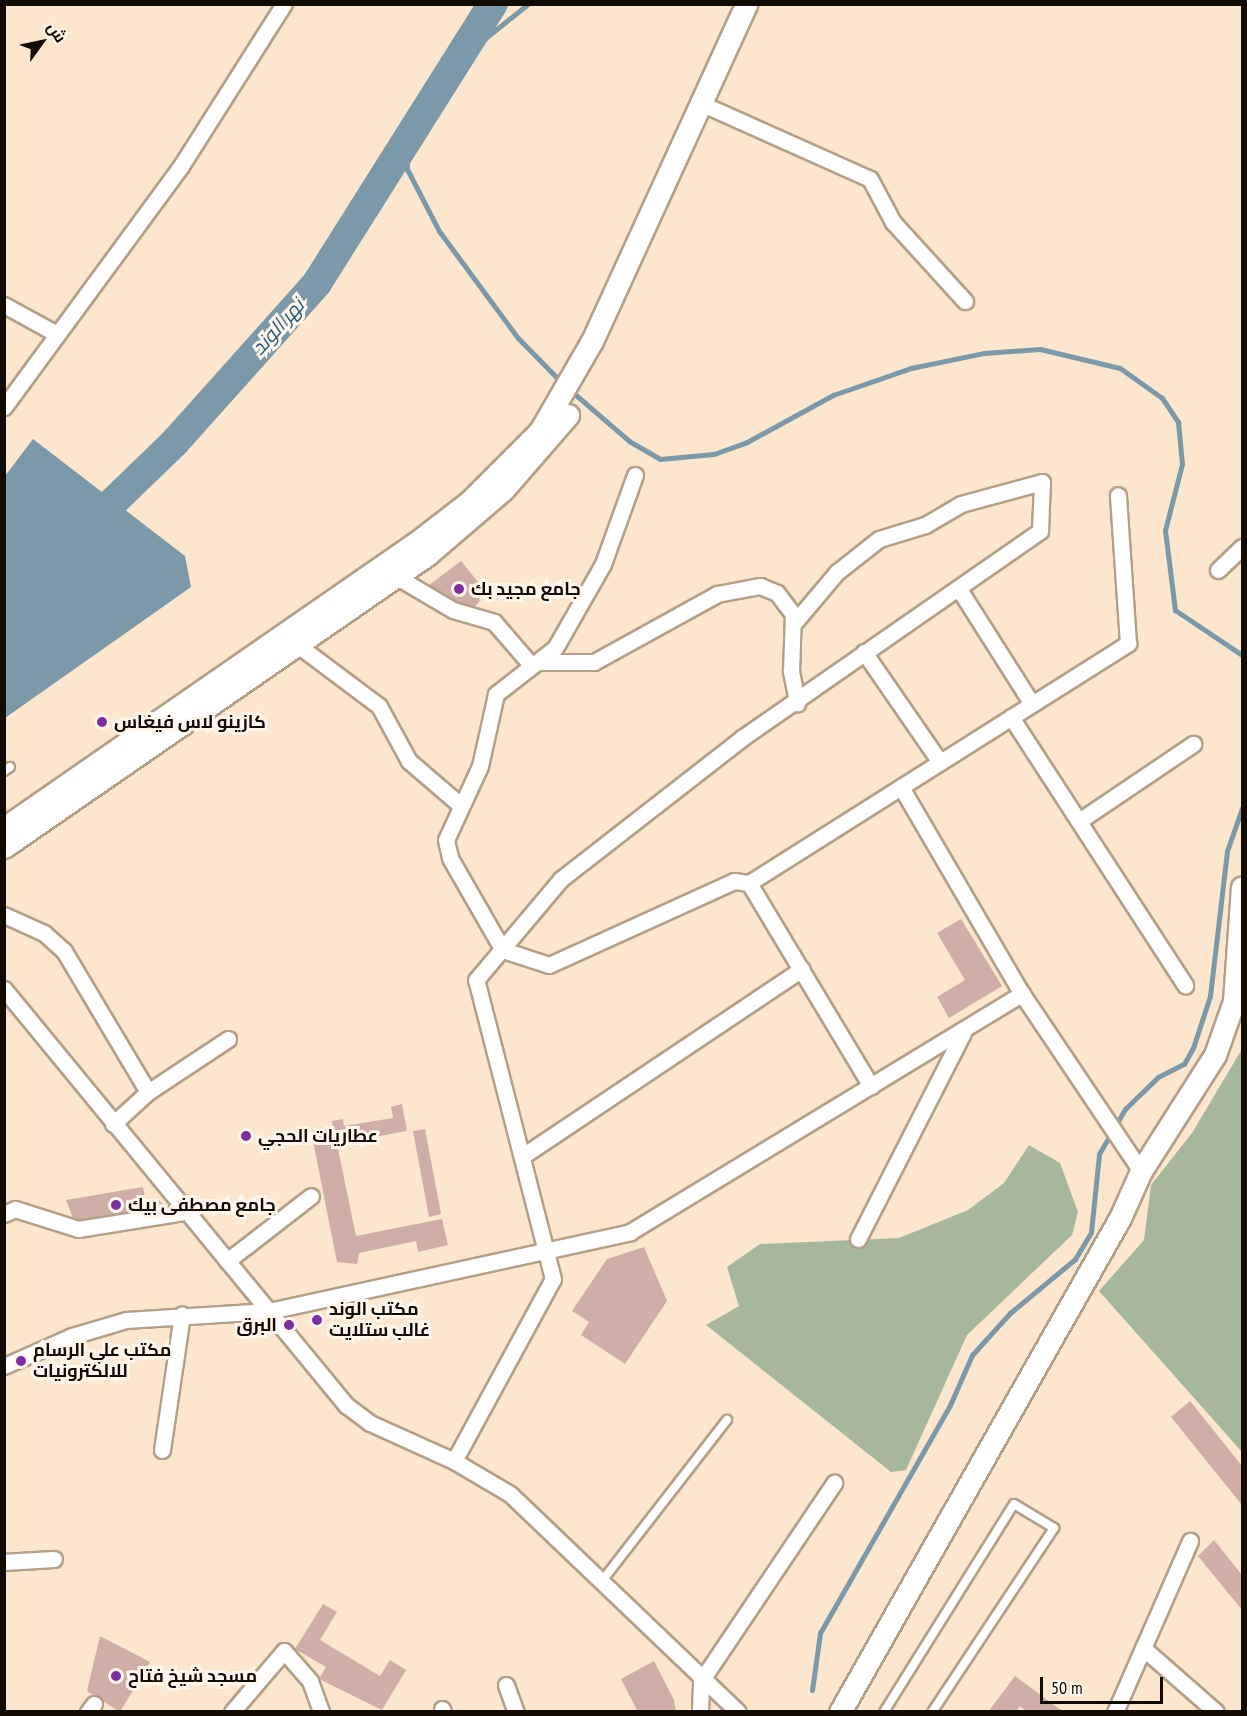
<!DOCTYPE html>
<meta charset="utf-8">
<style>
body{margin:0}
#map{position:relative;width:1247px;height:1716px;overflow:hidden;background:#fce6cd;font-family:"PT Sans Narrow",Cairo,sans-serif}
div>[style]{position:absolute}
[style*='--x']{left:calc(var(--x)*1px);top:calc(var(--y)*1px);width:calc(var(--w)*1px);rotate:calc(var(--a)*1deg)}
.forest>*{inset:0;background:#a7b79c}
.water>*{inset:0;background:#7c99aa}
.stream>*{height:5px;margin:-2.5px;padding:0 2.5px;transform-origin:2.5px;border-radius:2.5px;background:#7c99aa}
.river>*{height:30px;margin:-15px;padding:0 15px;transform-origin:15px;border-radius:15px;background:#7c99aa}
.building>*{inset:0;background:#d0ada6}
.roads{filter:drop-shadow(2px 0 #b49f88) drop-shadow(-2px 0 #b49f88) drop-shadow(0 2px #b49f88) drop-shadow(0 -2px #b49f88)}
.lane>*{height:8px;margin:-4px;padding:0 4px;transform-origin:4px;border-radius:4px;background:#fff}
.street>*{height:15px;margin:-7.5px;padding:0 7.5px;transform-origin:7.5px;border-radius:7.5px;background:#fff}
.secondary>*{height:21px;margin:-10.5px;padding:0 10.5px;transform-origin:10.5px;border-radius:10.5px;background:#fff}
.dots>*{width:16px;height:16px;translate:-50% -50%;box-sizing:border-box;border:3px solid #fff6ec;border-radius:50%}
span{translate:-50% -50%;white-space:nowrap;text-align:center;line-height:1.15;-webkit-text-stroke:6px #fff6ec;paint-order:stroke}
.poi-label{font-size:18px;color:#120b04;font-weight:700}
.left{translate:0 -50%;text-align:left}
.right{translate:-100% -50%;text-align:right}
.water-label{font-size:20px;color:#285c78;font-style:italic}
.frame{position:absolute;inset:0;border:6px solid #120b04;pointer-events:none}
.north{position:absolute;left:12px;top:12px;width:60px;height:60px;-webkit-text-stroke:4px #fff6ec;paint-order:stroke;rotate:57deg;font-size:16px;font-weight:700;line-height:24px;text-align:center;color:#120b04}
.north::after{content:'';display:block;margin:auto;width:21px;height:27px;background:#120b04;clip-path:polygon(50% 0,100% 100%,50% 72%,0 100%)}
.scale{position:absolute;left:1040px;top:1677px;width:123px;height:27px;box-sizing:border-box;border:3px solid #120b04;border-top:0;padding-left:8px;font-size:18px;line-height:21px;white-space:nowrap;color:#120b04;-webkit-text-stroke:4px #fff6ec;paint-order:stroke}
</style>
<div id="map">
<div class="forest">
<div style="clip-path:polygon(1242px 1049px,1242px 1452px,1099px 1291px,1144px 1240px,1151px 1185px,1192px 1133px)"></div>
<div style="clip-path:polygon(1029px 1145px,1060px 1163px,1078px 1212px,1072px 1235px,967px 1335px,906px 1470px,891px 1472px,706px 1325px,739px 1306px,727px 1267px,760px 1244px,899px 1238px,968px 1210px,1004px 1183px)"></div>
</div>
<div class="water">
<div style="clip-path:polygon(33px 439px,185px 556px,191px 587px,5px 718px,5px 476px)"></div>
</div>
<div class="stream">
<div style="--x:448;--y:68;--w:102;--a:-38.7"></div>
<div style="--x:408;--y:135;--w:34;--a:92"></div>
<div style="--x:407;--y:169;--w:70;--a:62.7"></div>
<div style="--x:439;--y:231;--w:133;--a:53.6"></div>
<div style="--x:518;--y:338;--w:64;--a:45.6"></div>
<div style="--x:570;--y:390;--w:78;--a:40.8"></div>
<div style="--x:629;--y:441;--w:36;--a:30"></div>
<div style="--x:660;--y:459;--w:54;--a:-5.3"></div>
<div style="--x:714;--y:454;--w:35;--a:-20"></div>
<div style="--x:747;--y:442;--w:98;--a:-28.7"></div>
<div style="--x:833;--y:395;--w:83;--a:-19.1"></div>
<div style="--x:911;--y:368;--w:75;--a:-11.6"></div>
<div style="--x:984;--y:353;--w:56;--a:-4.1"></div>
<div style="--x:1040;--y:349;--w:82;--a:13.4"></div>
<div style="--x:1120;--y:368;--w:52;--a:35.5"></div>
<div style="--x:1162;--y:398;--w:29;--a:56"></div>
<div style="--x:1178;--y:422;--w:42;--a:84.6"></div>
<div style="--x:1182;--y:464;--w:68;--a:104.4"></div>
<div style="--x:1165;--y:530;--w:81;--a:82.9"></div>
<div style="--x:1175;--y:610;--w:81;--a:33.9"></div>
<div style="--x:812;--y:1690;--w:58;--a:-82"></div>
<div style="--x:820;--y:1633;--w:262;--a:-60.3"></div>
<div style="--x:950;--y:1405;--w:55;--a:-66.3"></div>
<div style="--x:972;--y:1355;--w:57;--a:-47.9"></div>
<div style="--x:1010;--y:1313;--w:85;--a:-39.7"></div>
<div style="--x:1075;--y:1259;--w:31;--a:-59"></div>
<div style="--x:1091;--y:1232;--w:78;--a:-84.1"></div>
<div style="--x:1099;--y:1154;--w:52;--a:-60"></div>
<div style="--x:1125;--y:1109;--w:46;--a:-44.1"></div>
<div style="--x:1158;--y:1077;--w:29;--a:-27"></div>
<div style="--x:1184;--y:1064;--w:18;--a:-61"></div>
<div style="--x:1193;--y:1048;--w:55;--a:-71.9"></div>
<div style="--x:1210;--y:996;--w:146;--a:-83.3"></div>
<div style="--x:1227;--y:851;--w:46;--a:-70.8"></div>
</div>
<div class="river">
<div style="--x:85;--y:529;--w:125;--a:-44"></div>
<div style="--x:175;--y:442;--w:213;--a:-48.2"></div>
<div style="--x:317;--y:283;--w:330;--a:-57.8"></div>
</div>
<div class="building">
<div style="clip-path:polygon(461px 561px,487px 593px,470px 612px,455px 608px,429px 585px)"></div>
<div style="clip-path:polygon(961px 919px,1002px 986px,949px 1018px,937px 997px,965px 980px,937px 933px)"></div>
<div style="clip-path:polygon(402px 1104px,407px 1131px,337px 1144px,356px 1236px,442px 1219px,448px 1245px,418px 1252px,416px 1241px,359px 1253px,357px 1264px,337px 1262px,311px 1131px,333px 1127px,332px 1121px,343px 1119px,344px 1126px,393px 1118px,391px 1107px)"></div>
<div style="clip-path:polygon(425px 1129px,441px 1214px,429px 1217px,413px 1131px)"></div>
<div style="clip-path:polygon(143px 1187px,146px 1202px,159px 1200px,166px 1208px,74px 1221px,66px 1200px)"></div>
<div style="clip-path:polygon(644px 1247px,667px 1301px,625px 1364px,581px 1335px,589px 1322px,572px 1311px,607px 1259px)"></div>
<div style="clip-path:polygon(1190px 1401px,1242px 1466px,1242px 1505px,1171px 1417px)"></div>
<div style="clip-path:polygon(1214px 1540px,1242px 1575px,1242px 1610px,1198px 1556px)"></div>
<div style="clip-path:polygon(323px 1604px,337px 1612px,320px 1640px,380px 1676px,390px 1660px,406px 1670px,382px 1710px,319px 1679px,326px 1667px,295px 1649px)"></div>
<div style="clip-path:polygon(100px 1636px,150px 1662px,120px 1712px,87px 1691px)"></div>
<div style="clip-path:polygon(654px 1661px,674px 1700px,676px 1712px,638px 1712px,621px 1679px)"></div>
<div style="clip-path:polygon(1015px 1676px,1058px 1708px,1067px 1712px,1027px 1712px,1020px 1706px,1016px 1712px,988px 1712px)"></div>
</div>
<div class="roads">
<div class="lane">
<div style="--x:4;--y:771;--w:7;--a:-34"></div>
<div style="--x:602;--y:1581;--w:204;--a:-52.2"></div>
<div style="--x:884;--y:1712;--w:245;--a:-58"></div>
<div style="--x:1014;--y:1504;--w:47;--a:31"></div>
<div style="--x:1054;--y:1528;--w:221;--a:123.5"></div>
</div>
<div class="street">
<div style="--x:698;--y:102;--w:188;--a:24.1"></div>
<div style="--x:870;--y:179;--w:49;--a:61.9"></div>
<div style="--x:893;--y:222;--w:107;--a:47.7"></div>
<div style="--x:4;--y:305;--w:60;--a:28.7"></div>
<div style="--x:4;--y:407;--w:299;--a:-53.7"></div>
<div style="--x:181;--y:166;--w:192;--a:-57.6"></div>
<div style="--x:635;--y:475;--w:95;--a:109.8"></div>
<div style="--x:603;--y:564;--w:97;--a:119.7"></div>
<div style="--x:555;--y:648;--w:75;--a:142.1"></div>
<div style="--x:496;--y:694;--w:74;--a:102.5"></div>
<div style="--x:480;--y:766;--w:81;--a:114.7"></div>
<div style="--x:446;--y:840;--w:18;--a:77"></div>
<div style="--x:450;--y:858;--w:106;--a:60.1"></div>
<div style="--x:503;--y:950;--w:48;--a:18.1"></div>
<div style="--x:549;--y:965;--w:203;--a:-24.4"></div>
<div style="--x:734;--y:881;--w:15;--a:8"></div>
<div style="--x:749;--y:883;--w:449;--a:-32.3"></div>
<div style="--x:1128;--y:643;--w:148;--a:-93.9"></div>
<div style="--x:1218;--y:570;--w:33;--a:-44"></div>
<div style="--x:397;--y:577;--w:65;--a:30.5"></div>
<div style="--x:453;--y:610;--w:43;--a:16.3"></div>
<div style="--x:494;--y:622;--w:58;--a:49.2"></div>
<div style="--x:959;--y:589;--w:136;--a:57.6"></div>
<div style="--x:299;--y:646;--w:100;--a:36.9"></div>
<div style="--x:379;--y:706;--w:63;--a:61.4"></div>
<div style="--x:409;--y:761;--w:66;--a:40.7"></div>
<div style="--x:864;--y:652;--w:134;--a:55.4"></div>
<div style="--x:542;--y:662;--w:52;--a:0"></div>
<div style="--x:594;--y:662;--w:141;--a:-28.9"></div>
<div style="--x:717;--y:594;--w:44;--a:-10.5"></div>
<div style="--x:760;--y:586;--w:18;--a:22"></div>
<div style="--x:777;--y:593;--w:26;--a:53"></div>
<div style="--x:793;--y:614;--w:57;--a:92"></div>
<div style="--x:791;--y:671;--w:33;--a:79"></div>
<div style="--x:1011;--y:717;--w:320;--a:57"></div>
<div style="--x:901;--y:787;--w:240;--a:59.7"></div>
<div style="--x:1022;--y:994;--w:213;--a:56.1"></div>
<div style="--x:1079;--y:821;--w:138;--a:-34"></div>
<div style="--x:749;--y:883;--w:237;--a:59"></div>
<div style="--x:4;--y:915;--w:44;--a:24.2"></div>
<div style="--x:44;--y:933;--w:27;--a:42"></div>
<div style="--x:64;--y:951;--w:164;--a:59.2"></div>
<div style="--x:4;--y:989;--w:539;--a:50.58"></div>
<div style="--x:346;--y:1405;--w:30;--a:37"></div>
<div style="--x:370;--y:1423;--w:92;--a:24.3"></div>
<div style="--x:454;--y:1461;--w:65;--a:30.5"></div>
<div style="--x:510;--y:1494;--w:315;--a:43.7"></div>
<div style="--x:113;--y:1124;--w:47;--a:-42.4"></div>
<div style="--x:148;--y:1092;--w:96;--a:-33.5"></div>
<div style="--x:524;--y:1155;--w:334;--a:-33.8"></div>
<div style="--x:4;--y:1214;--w:12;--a:-24"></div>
<div style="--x:15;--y:1209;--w:66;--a:17.6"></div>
<div style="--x:78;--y:1229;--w:107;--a:-9.1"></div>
<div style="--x:858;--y:1239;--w:231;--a:-63"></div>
<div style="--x:227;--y:1261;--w:106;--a:-37.7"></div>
<div style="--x:4;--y:1366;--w:74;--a:-23.8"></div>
<div style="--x:72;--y:1336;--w:56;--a:-16.5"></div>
<div style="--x:126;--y:1320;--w:143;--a:-3.6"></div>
<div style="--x:269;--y:1311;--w:370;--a:-12.3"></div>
<div style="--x:630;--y:1232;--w:459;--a:-31.3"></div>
<div style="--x:162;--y:1450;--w:137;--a:-81.6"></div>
<div style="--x:454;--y:1461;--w:207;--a:-61.5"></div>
<div style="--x:553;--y:1279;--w:309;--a:-104.4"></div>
<div style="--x:476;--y:980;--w:132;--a:-49.9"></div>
<div style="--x:561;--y:879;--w:229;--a:-37.9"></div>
<div style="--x:742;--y:738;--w:363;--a:-34.8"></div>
<div style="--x:1040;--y:531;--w:49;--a:-87.7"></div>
<div style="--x:1042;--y:482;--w:84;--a:164.8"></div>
<div style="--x:961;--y:504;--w:42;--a:149.7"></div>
<div style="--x:925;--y:525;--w:48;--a:163.1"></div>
<div style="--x:879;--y:539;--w:53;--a:141.8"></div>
<div style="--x:837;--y:572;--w:67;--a:130.1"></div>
<div style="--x:4;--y:1562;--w:50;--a:-3.4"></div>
<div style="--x:1143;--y:1648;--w:97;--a:41.2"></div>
<div style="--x:506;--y:1685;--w:29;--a:70"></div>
<div style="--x:442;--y:1709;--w:3;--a:72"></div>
<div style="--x:88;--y:1712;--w:10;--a:-53"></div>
<div style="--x:232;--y:1712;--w:80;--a:-49.6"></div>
<div style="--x:284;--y:1651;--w:40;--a:49"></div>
<div style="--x:310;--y:1681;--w:33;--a:70"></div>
<div style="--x:700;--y:1712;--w:31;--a:-88"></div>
<div style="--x:701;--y:1681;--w:239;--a:-56.1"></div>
<div style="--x:1115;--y:1712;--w:187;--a:-66.3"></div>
</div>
<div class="secondary">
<div style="--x:4;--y:828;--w:502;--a:-34.7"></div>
<div style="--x:417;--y:542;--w:67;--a:-37.7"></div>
<div style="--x:470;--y:501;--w:99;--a:-45"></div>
<div style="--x:540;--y:431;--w:104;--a:-60"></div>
<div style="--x:592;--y:341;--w:371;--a:-65.4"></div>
<div style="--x:4;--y:847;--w:514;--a:-34.62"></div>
<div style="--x:427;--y:555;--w:101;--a:-40.6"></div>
<div style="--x:504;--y:489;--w:98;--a:-49.1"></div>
<div style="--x:840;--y:1712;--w:568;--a:-60.46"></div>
<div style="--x:1120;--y:1218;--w:51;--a:-65.9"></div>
<div style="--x:1141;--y:1171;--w:138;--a:-57.5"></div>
<div style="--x:1215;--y:1055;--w:57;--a:-70.6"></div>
<div style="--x:1234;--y:1001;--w:114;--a:-86"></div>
</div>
</div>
<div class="dots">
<div style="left:459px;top:589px;background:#7d2fa0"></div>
<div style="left:102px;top:722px;background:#7d2fa0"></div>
<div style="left:246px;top:1136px;background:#7d2fa0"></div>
<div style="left:116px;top:1205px;background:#7d2fa0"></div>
<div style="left:317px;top:1320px;background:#7d2fa0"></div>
<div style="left:289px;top:1325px;background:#7d2fa0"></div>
<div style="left:21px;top:1361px;background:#7d2fa0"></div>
<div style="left:116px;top:1676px;background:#7d2fa0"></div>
</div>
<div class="poi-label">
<span class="left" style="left:471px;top:589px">جامع مجيد بك</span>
<span class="left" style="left:114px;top:722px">كازينو لاس فيغاس</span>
<span class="left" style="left:258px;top:1136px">عطاريات الحجي</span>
<span class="left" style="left:128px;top:1205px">جامع مصطفى بيك</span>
<span class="left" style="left:329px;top:1320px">مكتب الوند<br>غالب ستلايت</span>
<span class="right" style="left:277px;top:1325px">البرق</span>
<span class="left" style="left:33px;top:1361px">مكتب علي الرسام<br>للالكترونيات</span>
<span class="left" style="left:128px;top:1676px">مسجد شيخ فتاح</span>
</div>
<div class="water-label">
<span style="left:278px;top:327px;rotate:-48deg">نهر الوند</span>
</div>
<div class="frame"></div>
<div class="north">ش</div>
<div class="scale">50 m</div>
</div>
